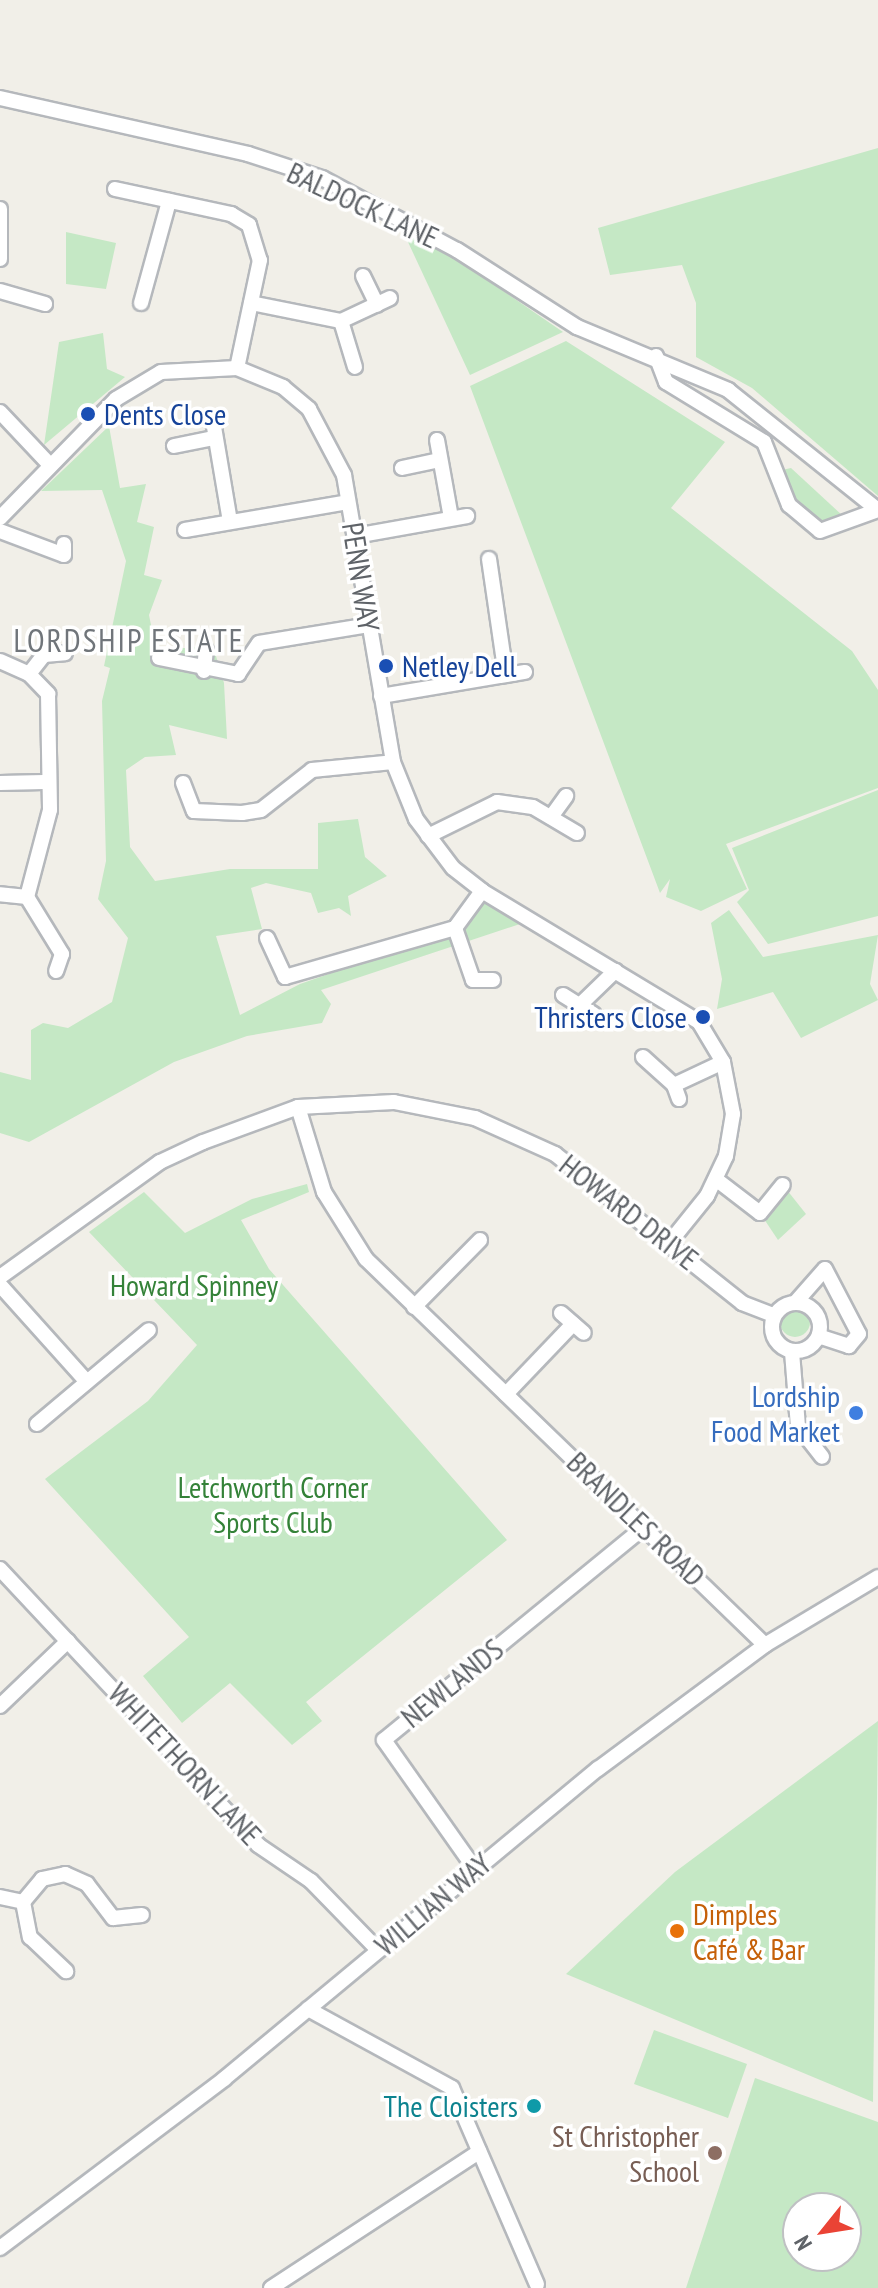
<!DOCTYPE html>
<meta charset="utf-8">
<style>
body{margin:0}
#map{position:relative;width:878px;height:2288px;overflow:hidden;background:#f1efe8;font-family:"PT Sans Narrow",sans-serif}
div>[style]{position:absolute}
[style*='--x']{left:calc(var(--x)*1px);top:calc(var(--y)*1px);width:calc(var(--w)*1px);rotate:calc(var(--a)*1deg)}
.green>*{inset:0;background:#c5e8c5}
.round{border-radius:50%}
.roads{filter:drop-shadow(2px 0 #b5b8bc) drop-shadow(-2px 0 #b5b8bc) drop-shadow(0 2px #b5b8bc) drop-shadow(0 -2px #b5b8bc)}
.minor>*{height:14px;margin:-7px;padding:0 7px;transform-origin:7px;border-radius:7px;background:#fff}
.minor>.ring{margin:-7px;padding:0;box-sizing:content-box;background:none;border:14px solid #fff;border-radius:50%}
.dots>*{width:22px;height:22px;translate:-50% -50%;box-sizing:border-box;border:4px solid #fff;border-radius:50%}
span{translate:-50% -50%;white-space:nowrap;text-align:center;line-height:1.15;-webkit-text-stroke:7px #fff;paint-order:stroke}
.street-label{font-size:30px;color:#5f6368}
.transit-label{font-size:30px;color:#164399}
.left{translate:0 -50%;text-align:left}
.right{translate:-100% -50%;text-align:right}
.park-label{font-size:30px;color:#348238}
.shop-label{font-size:30px;color:#366cbe}
.food-label{font-size:30px;color:#c56008}
.culture-label{font-size:30px;color:#0d838f}
.education-label{font-size:30px;color:#785e54}
.neighbourhood-label{font-size:32px;color:#70757a;letter-spacing:2px}
.north{position:absolute;left:782px;top:2192px;width:80px;height:80px;box-sizing:border-box;background:#fff;border:2px solid #bfc1c3;border-radius:50%;rotate:240deg;font-size:22px;font-weight:700;line-height:32px;text-align:center;color:#5f6368}
.north::after{content:'';display:block;margin:auto;width:28px;height:36px;background:#ea4335;clip-path:polygon(50% 0,100% 100%,50% 72%,0 100%)}
</style>
<div id="map">
<div class="green">
<div style="clip-path:polygon(878px 148px,878px 496px,752px 388px,696px 357px,696px 303px,682px 265px,610px 275px,598px 228px)"></div>
<div style="clip-path:polygon(401px 227px,435px 244px,563px 332px,470px 375px)"></div>
<div style="clip-path:polygon(66px 232px,116px 243px,106px 289px,66px 284px)"></div>
<div style="clip-path:polygon(103px 333px,107px 369px,125px 377px,44px 445px,59px 342px)"></div>
<div style="clip-path:polygon(566px 341px,725px 442px,671px 508px,852px 651px,878px 690px,878px 788px,726px 844px,747px 889px,701px 911px,666px 897px,670px 879px,660px 893px,470px 386px)"></div>
<div style="clip-path:polygon(109px 426px,120px 488px,146px 484px,137px 522px,154px 527px,144px 575px,162px 580px,149px 615px,156px 650px,213px 646px,224px 683px,227px 739px,169px 725px,176px 755px,145px 757px,126px 770px,130px 847px,155px 881px,230px 869px,318px 869px,318px 823px,358px 819px,365px 857px,387px 876px,348px 896px,351px 916px,339px 908px,318px 913px,311px 893px,266px 883px,251px 888px,262px 929px,216px 936px,240px 1015px,300px 984px,461px 928px,483px 899px,520px 924px,321px 990px,331px 1004px,322px 1023px,247px 1036px,174px 1062px,29px 1142px,0 1133px,0 1072px,31px 1080px,31px 1030px,43px 1023px,68px 1028px,112px 1002px,128px 938px,98px 899px,106px 861px,102px 701px,110px 668px,104px 666px,126px 561px,102px 490px,41px 491px)"></div>
<div style="clip-path:polygon(791px 468px,843px 516px,823px 525px,791px 503px,782px 470px)"></div>
<div style="clip-path:polygon(878px 790px,878px 916px,768px 944px,737px 902px,749px 890px,732px 848px)"></div>
<div style="clip-path:polygon(729px 910px,763px 957px,878px 935px,870px 984px,878px 1000px,801px 1038px,773px 992px,717px 1009px,722px 979px,711px 923px)"></div>
<div style="clip-path:polygon(307px 1184px,309px 1192px,241px 1220px,269px 1269px,507px 1540px,306px 1702px,322px 1721px,292px 1745px,230px 1683px,182px 1723px,143px 1676px,189px 1637px,45px 1479px,148px 1401px,197px 1345px,89px 1232px,144px 1192px,185px 1233px,252px 1199px)"></div>
<div style="clip-path:polygon(783px 1185px,806px 1214px,778px 1240px,760px 1213px)"></div>
<div class="round" style="left:780px;top:1307px;width:30px;height:30px"></div>
<div style="clip-path:polygon(878px 1721px,873px 2102px,566px 1974px,675px 1872px)"></div>
<div style="clip-path:polygon(654px 2030px,747px 2064px,728px 2118px,634px 2084px)"></div>
<div style="clip-path:polygon(evenodd,755px 2078px,878px 2122px,878px 2288px,686px 2288px,755px 2078px,846px 2208px,846px 2256px,798px 2256px,798px 2208px,846px 2208px)"></div>
</div>
<div class="roads">
<div class="minor">
<div style="--x:0;--y:98;--w:254;--a:12.7"></div>
<div style="--x:248;--y:154;--w:78;--a:18"></div>
<div style="--x:322;--y:178;--w:153;--a:28.1"></div>
<div style="--x:457;--y:250;--w:143;--a:32.7"></div>
<div style="--x:577;--y:327;--w:164;--a:22.6"></div>
<div style="--x:728;--y:390;--w:192;--a:38.7"></div>
<div style="--x:115;--y:189;--w:119;--a:12.2"></div>
<div style="--x:231;--y:214;--w:21;--a:31"></div>
<div style="--x:249;--y:225;--w:37;--a:73"></div>
<div style="--x:260;--y:260;--w:110;--a:102"></div>
<div style="--x:0;--y:209;--w:50;--a:90"></div>
<div style="--x:363;--y:276;--w:32;--a:64"></div>
<div style="--x:0;--y:291;--w:47;--a:16.1"></div>
<div style="--x:141;--y:303;--w:106;--a:-74.6"></div>
<div style="--x:251;--y:303;--w:92;--a:11.3"></div>
<div style="--x:341;--y:321;--w:54;--a:-25.1"></div>
<div style="--x:341;--y:321;--w:48;--a:73.1"></div>
<div style="--x:656;--y:356;--w:28;--a:69"></div>
<div style="--x:666;--y:382;--w:115;--a:31.5"></div>
<div style="--x:764;--y:442;--w:68;--a:68.4"></div>
<div style="--x:789;--y:505;--w:40;--a:40"></div>
<div style="--x:820;--y:531;--w:62;--a:-19.9"></div>
<div style="--x:0;--y:412;--w:71;--a:46.7"></div>
<div style="--x:213;--y:421;--w:102;--a:80.4"></div>
<div style="--x:437;--y:440;--w:79;--a:79.8"></div>
<div style="--x:174;--y:446;--w:41;--a:-11.3"></div>
<div style="--x:402;--y:468;--w:39;--a:-12"></div>
<div style="--x:0;--y:518;--w:166;--a:-45.7"></div>
<div style="--x:116;--y:399;--w:52;--a:-31"></div>
<div style="--x:161;--y:372;--w:76;--a:-3"></div>
<div style="--x:237;--y:368;--w:50;--a:22.4"></div>
<div style="--x:283;--y:387;--w:34;--a:40"></div>
<div style="--x:309;--y:409;--w:75;--a:62.1"></div>
<div style="--x:344;--y:475;--w:291;--a:80.3"></div>
<div style="--x:393;--y:762;--w:61;--a:68"></div>
<div style="--x:416;--y:819;--w:61;--a:52.9"></div>
<div style="--x:453;--y:868;--w:37;--a:38"></div>
<div style="--x:482;--y:891;--w:253;--a:31.1"></div>
<div style="--x:699;--y:1022;--w:47;--a:59"></div>
<div style="--x:723;--y:1062;--w:53;--a:79.1"></div>
<div style="--x:733;--y:1114;--w:43;--a:99.5"></div>
<div style="--x:726;--y:1156;--w:44;--a:115.4"></div>
<div style="--x:707;--y:1196;--w:59;--a:128.8"></div>
<div style="--x:185;--y:530;--w:165;--a:-9.7"></div>
<div style="--x:0;--y:531;--w:68;--a:20.6"></div>
<div style="--x:64;--y:555;--w:11;--a:-90"></div>
<div style="--x:355;--y:536;--w:114;--a:-10.1"></div>
<div style="--x:489;--y:559;--w:117;--a:81.7"></div>
<div style="--x:159;--y:658;--w:81;--a:11.4"></div>
<div style="--x:238;--y:674;--w:37;--a:-56"></div>
<div style="--x:259;--y:643;--w:111;--a:-9.3"></div>
<div style="--x:0;--y:661;--w:32;--a:24"></div>
<div style="--x:29;--y:674;--w:28;--a:46"></div>
<div style="--x:48;--y:694;--w:116;--a:89"></div>
<div style="--x:50;--y:810;--w:90;--a:104.8"></div>
<div style="--x:27;--y:897;--w:27;--a:-174"></div>
<div style="--x:204;--y:671;--w:21;--a:-85"></div>
<div style="--x:29;--y:674;--w:24;--a:-52"></div>
<div style="--x:44;--y:655;--w:21;--a:-5"></div>
<div style="--x:381;--y:696;--w:146;--a:-9.5"></div>
<div style="--x:0;--y:783;--w:44;--a:-1.3"></div>
<div style="--x:183;--y:783;--w:30;--a:69"></div>
<div style="--x:194;--y:811;--w:48;--a:2.4"></div>
<div style="--x:242;--y:813;--w:19;--a:-9"></div>
<div style="--x:261;--y:810;--w:65;--a:-38.1"></div>
<div style="--x:312;--y:770;--w:81;--a:-5.6"></div>
<div style="--x:551;--y:817;--w:26;--a:-54"></div>
<div style="--x:428;--y:836;--w:77;--a:-26.2"></div>
<div style="--x:497;--y:802;--w:36;--a:8"></div>
<div style="--x:533;--y:807;--w:51;--a:30.6"></div>
<div style="--x:27;--y:897;--w:67;--a:58.4"></div>
<div style="--x:62;--y:954;--w:18;--a:109"></div>
<div style="--x:455;--y:928;--w:55;--a:70.9"></div>
<div style="--x:473;--y:980;--w:20;--a:0"></div>
<div style="--x:267;--y:938;--w:43;--a:65.2"></div>
<div style="--x:285;--y:977;--w:177;--a:-16.1"></div>
<div style="--x:455;--y:928;--w:46;--a:-53.9"></div>
<div style="--x:563;--y:995;--w:36;--a:32"></div>
<div style="--x:583;--y:1002;--w:45;--a:-44.1"></div>
<div style="--x:643;--y:1057;--w:42;--a:42.1"></div>
<div style="--x:674;--y:1085;--w:15;--a:70"></div>
<div style="--x:674;--y:1085;--w:54;--a:-25.1"></div>
<div style="--x:298;--y:1107;--w:89;--a:73"></div>
<div style="--x:324;--y:1192;--w:79;--a:57.9"></div>
<div style="--x:366;--y:1259;--w:555;--a:44.05"></div>
<div style="--x:717;--y:1180;--w:54;--a:37.5"></div>
<div style="--x:760;--y:1213;--w:36;--a:-51"></div>
<div style="--x:0;--y:1277;--w:197;--a:-35.7"></div>
<div style="--x:160;--y:1162;--w:47;--a:-24.9"></div>
<div style="--x:203;--y:1142;--w:101;--a:-20.2"></div>
<div style="--x:298;--y:1107;--w:96;--a:-3"></div>
<div style="--x:394;--y:1102;--w:83;--a:11.2"></div>
<div style="--x:475;--y:1118;--w:88;--a:24.2"></div>
<div style="--x:555;--y:1154;--w:239;--a:38.5"></div>
<div style="--x:742;--y:1303;--w:34;--a:21"></div>
<div style="--x:0;--y:1285;--w:130;--a:48.1"></div>
<div class="ring" style="left:772px;top:1303px;width:34px;height:34px"></div>
<div style="--x:795;--y:1303;--w:45;--a:-48.6"></div>
<div style="--x:825;--y:1269;--w:73;--a:62.4"></div>
<div style="--x:859;--y:1334;--w:16;--a:130"></div>
<div style="--x:849;--y:1346;--w:32;--a:-162"></div>
<div style="--x:414;--y:1307;--w:94;--a:-45.4"></div>
<div style="--x:561;--y:1313;--w:30;--a:41"></div>
<div style="--x:792;--y:1352;--w:74;--a:85.4"></div>
<div style="--x:798;--y:1426;--w:39;--a:52"></div>
<div style="--x:506;--y:1394;--w:97;--a:-46.3"></div>
<div style="--x:37;--y:1424;--w:146;--a:-40"></div>
<div style="--x:0;--y:1569;--w:378;--a:46.9"></div>
<div style="--x:258;--y:1845;--w:64;--a:34.2"></div>
<div style="--x:311;--y:1881;--w:96;--a:45.8"></div>
<div style="--x:0;--y:1706;--w:94;--a:-43.7"></div>
<div style="--x:475;--y:1869;--w:158;--a:-125.2"></div>
<div style="--x:384;--y:1740;--w:336;--a:-39.3"></div>
<div style="--x:0;--y:1897;--w:24;--a:12"></div>
<div style="--x:23;--y:1902;--w:36;--a:79"></div>
<div style="--x:30;--y:1937;--w:50;--a:43.4"></div>
<div style="--x:23;--y:1902;--w:30;--a:-50"></div>
<div style="--x:42;--y:1879;--w:24;--a:-12"></div>
<div style="--x:65;--y:1874;--w:24;--a:24"></div>
<div style="--x:87;--y:1884;--w:43;--a:52.6"></div>
<div style="--x:113;--y:1918;--w:29;--a:-6"></div>
<div style="--x:308;--y:2009;--w:164;--a:28.7"></div>
<div style="--x:452;--y:2088;--w:214;--a:66.6"></div>
<div style="--x:0;--y:2248;--w:281;--a:-37"></div>
<div style="--x:224;--y:2079;--w:486;--a:-39.7"></div>
<div style="--x:598;--y:1769;--w:208;--a:-36.6"></div>
<div style="--x:765;--y:1645;--w:132;--a:-31"></div>
<div style="--x:271;--y:2288;--w:249;--a:-33.2"></div>
</div>
</div>
<div class="dots">
<div style="left:88px;top:414px;background:#1a4fb4"></div>
<div style="left:386px;top:666px;background:#1a4fb4"></div>
<div style="left:703px;top:1017px;background:#1a4fb4"></div>
<div style="left:856px;top:1413px;background:#3f7fe0"></div>
<div style="left:677px;top:1931px;background:#e8710a"></div>
<div style="left:534px;top:2106px;background:#0f9aa8"></div>
<div style="left:715px;top:2153px;background:#8d6e63"></div>
</div>
<div class="street-label">
<span style="left:363px;top:205px;rotate:25deg">BALDOCK LANE</span>
<span style="left:361px;top:577px;rotate:81deg">PENN WAY</span>
<span style="left:629px;top:1212px;rotate:38deg">HOWARD DRIVE</span>
<span style="left:636px;top:1519px;rotate:44deg">BRANDLES ROAD</span>
<span style="left:452px;top:1683px;rotate:-39deg">NEWLANDS</span>
<span style="left:185px;top:1764px;rotate:47deg">WHITETHORN LANE</span>
<span style="left:433px;top:1904px;rotate:-40deg">WILLIAN WAY</span>
</div>
<div class="transit-label">
<span class="left" style="left:104px;top:414px">Dents Close</span>
<span class="left" style="left:402px;top:666px">Netley Dell</span>
<span class="right" style="left:687px;top:1017px">Thristers Close</span>
</div>
<div class="park-label">
<span style="left:194px;top:1285px">Howard Spinney</span>
<span style="left:273px;top:1504px">Letchworth Corner<br>Sports Club</span>
</div>
<div class="shop-label">
<span class="right" style="left:840px;top:1413px">Lordship<br>Food Market</span>
</div>
<div class="food-label">
<span class="left" style="left:693px;top:1931px">Dimples<br>Café &amp; Bar</span>
</div>
<div class="culture-label">
<span class="right" style="left:518px;top:2106px">The Cloisters</span>
</div>
<div class="education-label">
<span class="right" style="left:699px;top:2153px">St Christopher<br>School</span>
</div>
<div class="neighbourhood-label">
<span style="left:129px;top:640px">LORDSHIP ESTATE</span>
</div>
<div class="north">N</div>
</div>
